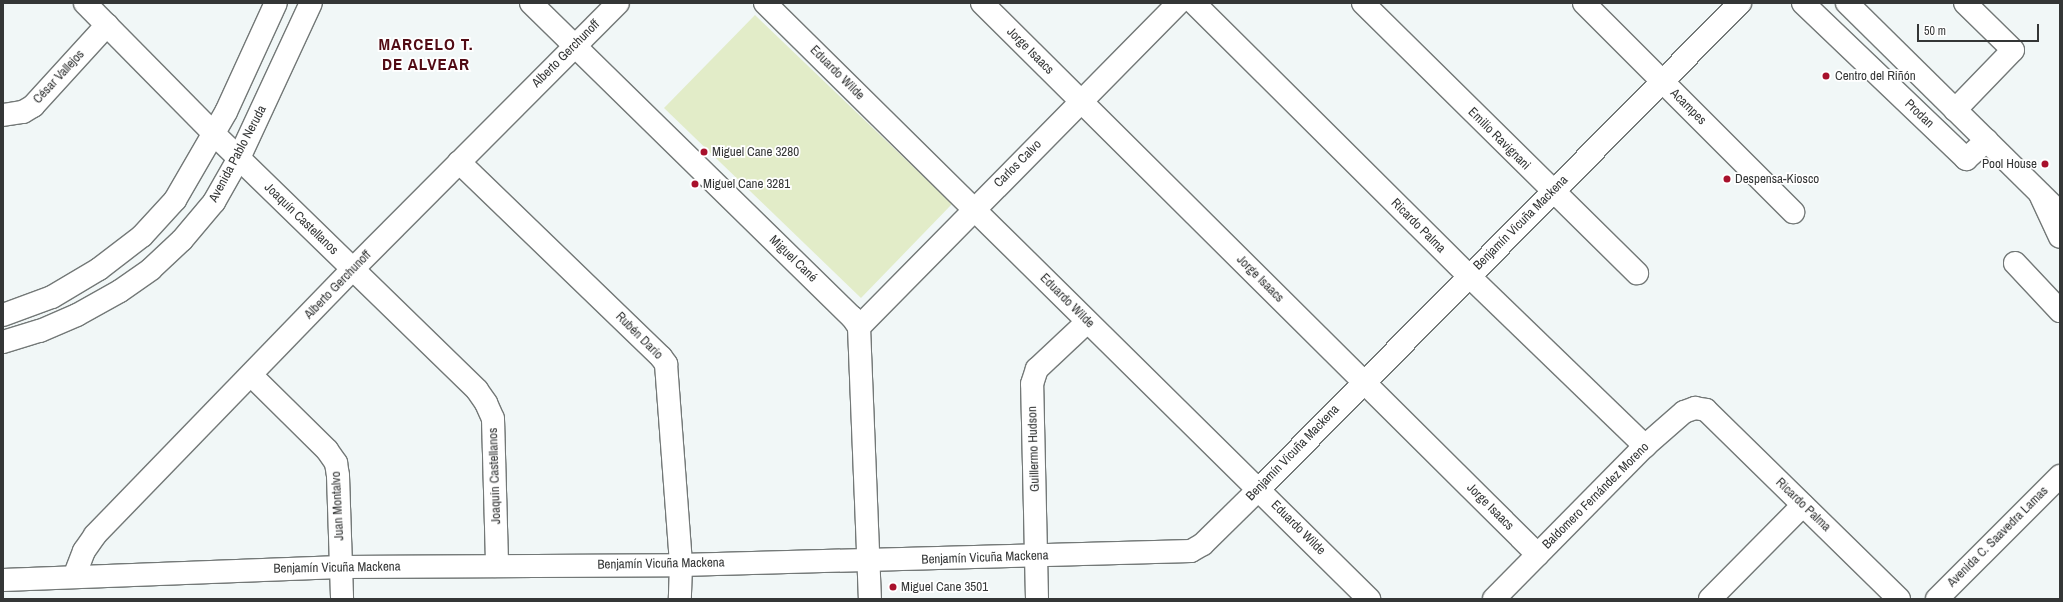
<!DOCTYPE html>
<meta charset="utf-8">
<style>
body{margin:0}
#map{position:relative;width:2063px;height:602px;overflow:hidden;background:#f1f7f7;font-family:"Archivo Narrow",sans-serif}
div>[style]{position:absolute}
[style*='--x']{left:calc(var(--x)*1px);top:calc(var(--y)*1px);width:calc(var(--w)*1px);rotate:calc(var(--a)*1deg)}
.green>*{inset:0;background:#e2ecc8}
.roads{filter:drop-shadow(1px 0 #737877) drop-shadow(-1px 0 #737877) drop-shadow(0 1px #737877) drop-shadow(0 -1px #737877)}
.minor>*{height:22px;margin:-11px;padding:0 11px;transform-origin:11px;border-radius:11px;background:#fff}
.major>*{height:22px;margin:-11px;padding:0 11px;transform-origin:11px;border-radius:11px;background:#fff}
.dots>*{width:11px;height:11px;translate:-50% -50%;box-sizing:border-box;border:2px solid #fff;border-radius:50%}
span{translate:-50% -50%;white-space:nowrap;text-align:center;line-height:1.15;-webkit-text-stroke:3.5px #fff;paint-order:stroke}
.street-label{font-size:13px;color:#343636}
.poi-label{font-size:13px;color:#343636}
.left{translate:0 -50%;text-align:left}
.right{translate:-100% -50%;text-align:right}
.district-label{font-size:17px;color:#510b14;font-weight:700;letter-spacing:1px}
.frame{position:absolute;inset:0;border:4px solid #343636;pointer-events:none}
.scale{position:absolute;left:1917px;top:24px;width:122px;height:18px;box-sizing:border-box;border:2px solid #343636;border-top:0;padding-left:5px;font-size:12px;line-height:14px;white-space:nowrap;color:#343636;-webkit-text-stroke:3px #fff;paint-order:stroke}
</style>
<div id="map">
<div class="green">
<div style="clip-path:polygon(755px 15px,952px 204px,861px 298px,664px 108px)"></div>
</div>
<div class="roads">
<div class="minor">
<div style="--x:85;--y:3;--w:184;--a:45.4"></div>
<div style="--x:214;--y:134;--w:367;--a:44.2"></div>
<div style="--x:477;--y:390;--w:16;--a:55"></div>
<div style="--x:486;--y:403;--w:17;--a:66"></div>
<div style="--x:493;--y:419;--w:147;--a:88.4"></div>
<div style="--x:531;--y:3;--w:449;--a:44.4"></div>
<div style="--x:852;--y:317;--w:12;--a:55"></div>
<div style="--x:859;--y:327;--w:272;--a:87.7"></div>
<div style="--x:765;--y:3;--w:849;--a:44.62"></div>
<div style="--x:982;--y:3;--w:783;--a:44.79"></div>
<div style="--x:1194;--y:3;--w:387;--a:44.8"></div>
<div style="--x:1469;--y:276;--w:245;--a:44"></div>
<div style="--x:1363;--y:3;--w:385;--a:44.6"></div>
<div style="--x:1584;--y:3;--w:296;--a:45"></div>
<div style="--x:1803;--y:3;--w:226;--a:43.7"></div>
<div style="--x:1966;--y:159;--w:28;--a:-42"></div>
<div style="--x:1955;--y:110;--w:83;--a:-46"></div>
<div style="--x:2013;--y:50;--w:67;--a:-135.6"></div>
<div style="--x:3;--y:115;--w:20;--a:-9"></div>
<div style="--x:23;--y:112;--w:12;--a:-31"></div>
<div style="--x:33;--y:106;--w:110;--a:-47.6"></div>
<div style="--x:459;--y:162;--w:281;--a:44"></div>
<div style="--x:661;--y:357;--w:9;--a:54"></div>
<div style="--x:666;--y:364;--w:202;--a:85.7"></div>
<div style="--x:681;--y:565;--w:34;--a:92"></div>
<div style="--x:2040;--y:194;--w:47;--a:65.1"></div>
<div style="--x:2015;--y:263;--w:66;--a:46.8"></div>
<div style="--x:3;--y:315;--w:52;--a:-20.2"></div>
<div style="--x:52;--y:297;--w:55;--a:-30.8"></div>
<div style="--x:99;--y:269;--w:54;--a:-37.5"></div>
<div style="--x:142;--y:236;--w:49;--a:-47.5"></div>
<div style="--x:175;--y:200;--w:102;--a:-59.9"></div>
<div style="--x:226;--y:112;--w:120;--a:-65.4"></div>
<div style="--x:859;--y:327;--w:455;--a:-45.4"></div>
<div style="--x:3;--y:342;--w:39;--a:-17"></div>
<div style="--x:40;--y:331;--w:40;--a:-23.4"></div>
<div style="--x:77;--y:315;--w:49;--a:-29.2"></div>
<div style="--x:120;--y:291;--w:38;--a:-35"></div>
<div style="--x:151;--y:269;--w:42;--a:-43.1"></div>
<div style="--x:182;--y:240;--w:50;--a:-49.9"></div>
<div style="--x:214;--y:202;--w:51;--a:-60.4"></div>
<div style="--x:239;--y:158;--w:171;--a:-65.1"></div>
<div style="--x:251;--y:375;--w:107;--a:44.6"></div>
<div style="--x:327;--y:450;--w:16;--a:55"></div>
<div style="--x:336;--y:463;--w:13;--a:81"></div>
<div style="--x:338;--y:476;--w:123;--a:88.1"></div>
<div style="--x:74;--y:577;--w:28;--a:-69"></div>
<div style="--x:84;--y:551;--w:19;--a:-55"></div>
<div style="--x:95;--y:535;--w:371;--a:-45.9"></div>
<div style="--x:353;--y:269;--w:375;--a:-45.1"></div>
<div style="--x:3;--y:580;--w:338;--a:-2.2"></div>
<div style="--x:341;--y:567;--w:340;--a:-0.3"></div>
<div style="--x:681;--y:565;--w:510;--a:-1.57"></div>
<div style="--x:1191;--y:551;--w:14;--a:-30"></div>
<div style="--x:1203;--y:544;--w:78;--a:-44.5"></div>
<div style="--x:1259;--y:489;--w:684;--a:-45.3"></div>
<div style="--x:1037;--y:599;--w:215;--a:-91.3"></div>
<div style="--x:1032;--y:384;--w:16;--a:-72"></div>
<div style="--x:1037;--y:369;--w:69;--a:-43.2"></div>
<div style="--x:1494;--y:599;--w:215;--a:-45.4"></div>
<div style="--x:1645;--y:446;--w:52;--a:-41.1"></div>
<div style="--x:1684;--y:412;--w:12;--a:-20"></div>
<div style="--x:1695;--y:408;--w:11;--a:10"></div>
<div style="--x:1706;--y:410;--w:270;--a:44.4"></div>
<div style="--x:1710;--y:599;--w:132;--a:-45.3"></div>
<div style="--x:1937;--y:599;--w:174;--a:-45"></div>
</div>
<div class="major">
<div style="--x:1847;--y:3;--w:299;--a:44.6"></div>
</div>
</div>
<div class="dots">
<div style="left:1826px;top:76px;background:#a8112c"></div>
<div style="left:704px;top:152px;background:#a8112c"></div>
<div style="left:2045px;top:164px;background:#a8112c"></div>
<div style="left:1727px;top:179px;background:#a8112c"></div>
<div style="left:695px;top:184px;background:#a8112c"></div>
<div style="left:893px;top:587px;background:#a8112c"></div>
</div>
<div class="street-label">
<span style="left:1030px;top:51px;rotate:45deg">Jorge Isaacs</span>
<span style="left:566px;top:54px;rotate:-45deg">Alberto Gerchunoff</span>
<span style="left:837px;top:73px;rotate:45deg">Eduardo Wilde</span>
<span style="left:59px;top:77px;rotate:-47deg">César Vallejos</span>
<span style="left:1688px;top:107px;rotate:45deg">Acampes</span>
<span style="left:1919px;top:114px;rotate:44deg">Prodan</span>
<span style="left:1499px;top:139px;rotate:45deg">Emilio Ravignani</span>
<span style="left:238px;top:154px;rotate:-62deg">Avenida Pablo Neruda</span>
<span style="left:1018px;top:164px;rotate:-45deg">Carlos Calvo</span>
<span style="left:301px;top:219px;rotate:44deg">Joaquín Castellanos</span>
<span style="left:1521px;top:223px;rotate:-45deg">Benjamín Vicuña Mackena</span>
<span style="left:1418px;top:226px;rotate:45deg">Ricardo Palma</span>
<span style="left:793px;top:259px;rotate:44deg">Miguel Cané</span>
<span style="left:1260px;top:279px;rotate:45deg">Jorge Isaacs</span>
<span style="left:338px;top:285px;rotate:-46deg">Alberto Gerchunoff</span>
<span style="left:1067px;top:301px;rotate:45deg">Eduardo Wilde</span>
<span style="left:639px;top:336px;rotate:45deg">Rubén Darío</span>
<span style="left:1034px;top:449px;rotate:-92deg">Guillermo Hudson</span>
<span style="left:1293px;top:453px;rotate:-46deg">Benjamín Vicuña Mackena</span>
<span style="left:495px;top:476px;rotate:-92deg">Joaquín Castellanos</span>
<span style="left:1596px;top:496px;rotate:-45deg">Baldomero Fernández Moreno</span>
<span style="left:1803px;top:505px;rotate:44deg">Ricardo Palma</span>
<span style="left:338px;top:506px;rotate:-93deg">Juan Montalvo</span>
<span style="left:1490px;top:507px;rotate:45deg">Jorge Isaacs</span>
<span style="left:1298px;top:528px;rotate:45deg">Eduardo Wilde</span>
<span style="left:1998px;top:537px;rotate:-45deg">Avenida C. Saavedra Lamas</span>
<span style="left:985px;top:558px;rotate:-2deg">Benjamín Vicuña Mackena</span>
<span style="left:661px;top:564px;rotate:-1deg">Benjamín Vicuña Mackena</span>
<span style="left:337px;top:568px;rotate:-1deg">Benjamín Vicuña Mackena</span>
</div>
<div class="poi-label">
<span class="left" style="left:1835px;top:76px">Centro del Riñón</span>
<span class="left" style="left:712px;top:152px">Miguel Cane 3280</span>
<span class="right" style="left:2037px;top:164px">Pool House</span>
<span class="left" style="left:1735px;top:179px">Despensa-Kiosco</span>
<span class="left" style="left:703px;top:184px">Miguel Cane 3281</span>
<span class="left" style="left:901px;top:587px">Miguel Cane 3501</span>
</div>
<div class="district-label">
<span style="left:426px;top:54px">MARCELO T.<br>DE ALVEAR</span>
</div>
<div class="frame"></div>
<div class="scale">50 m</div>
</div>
